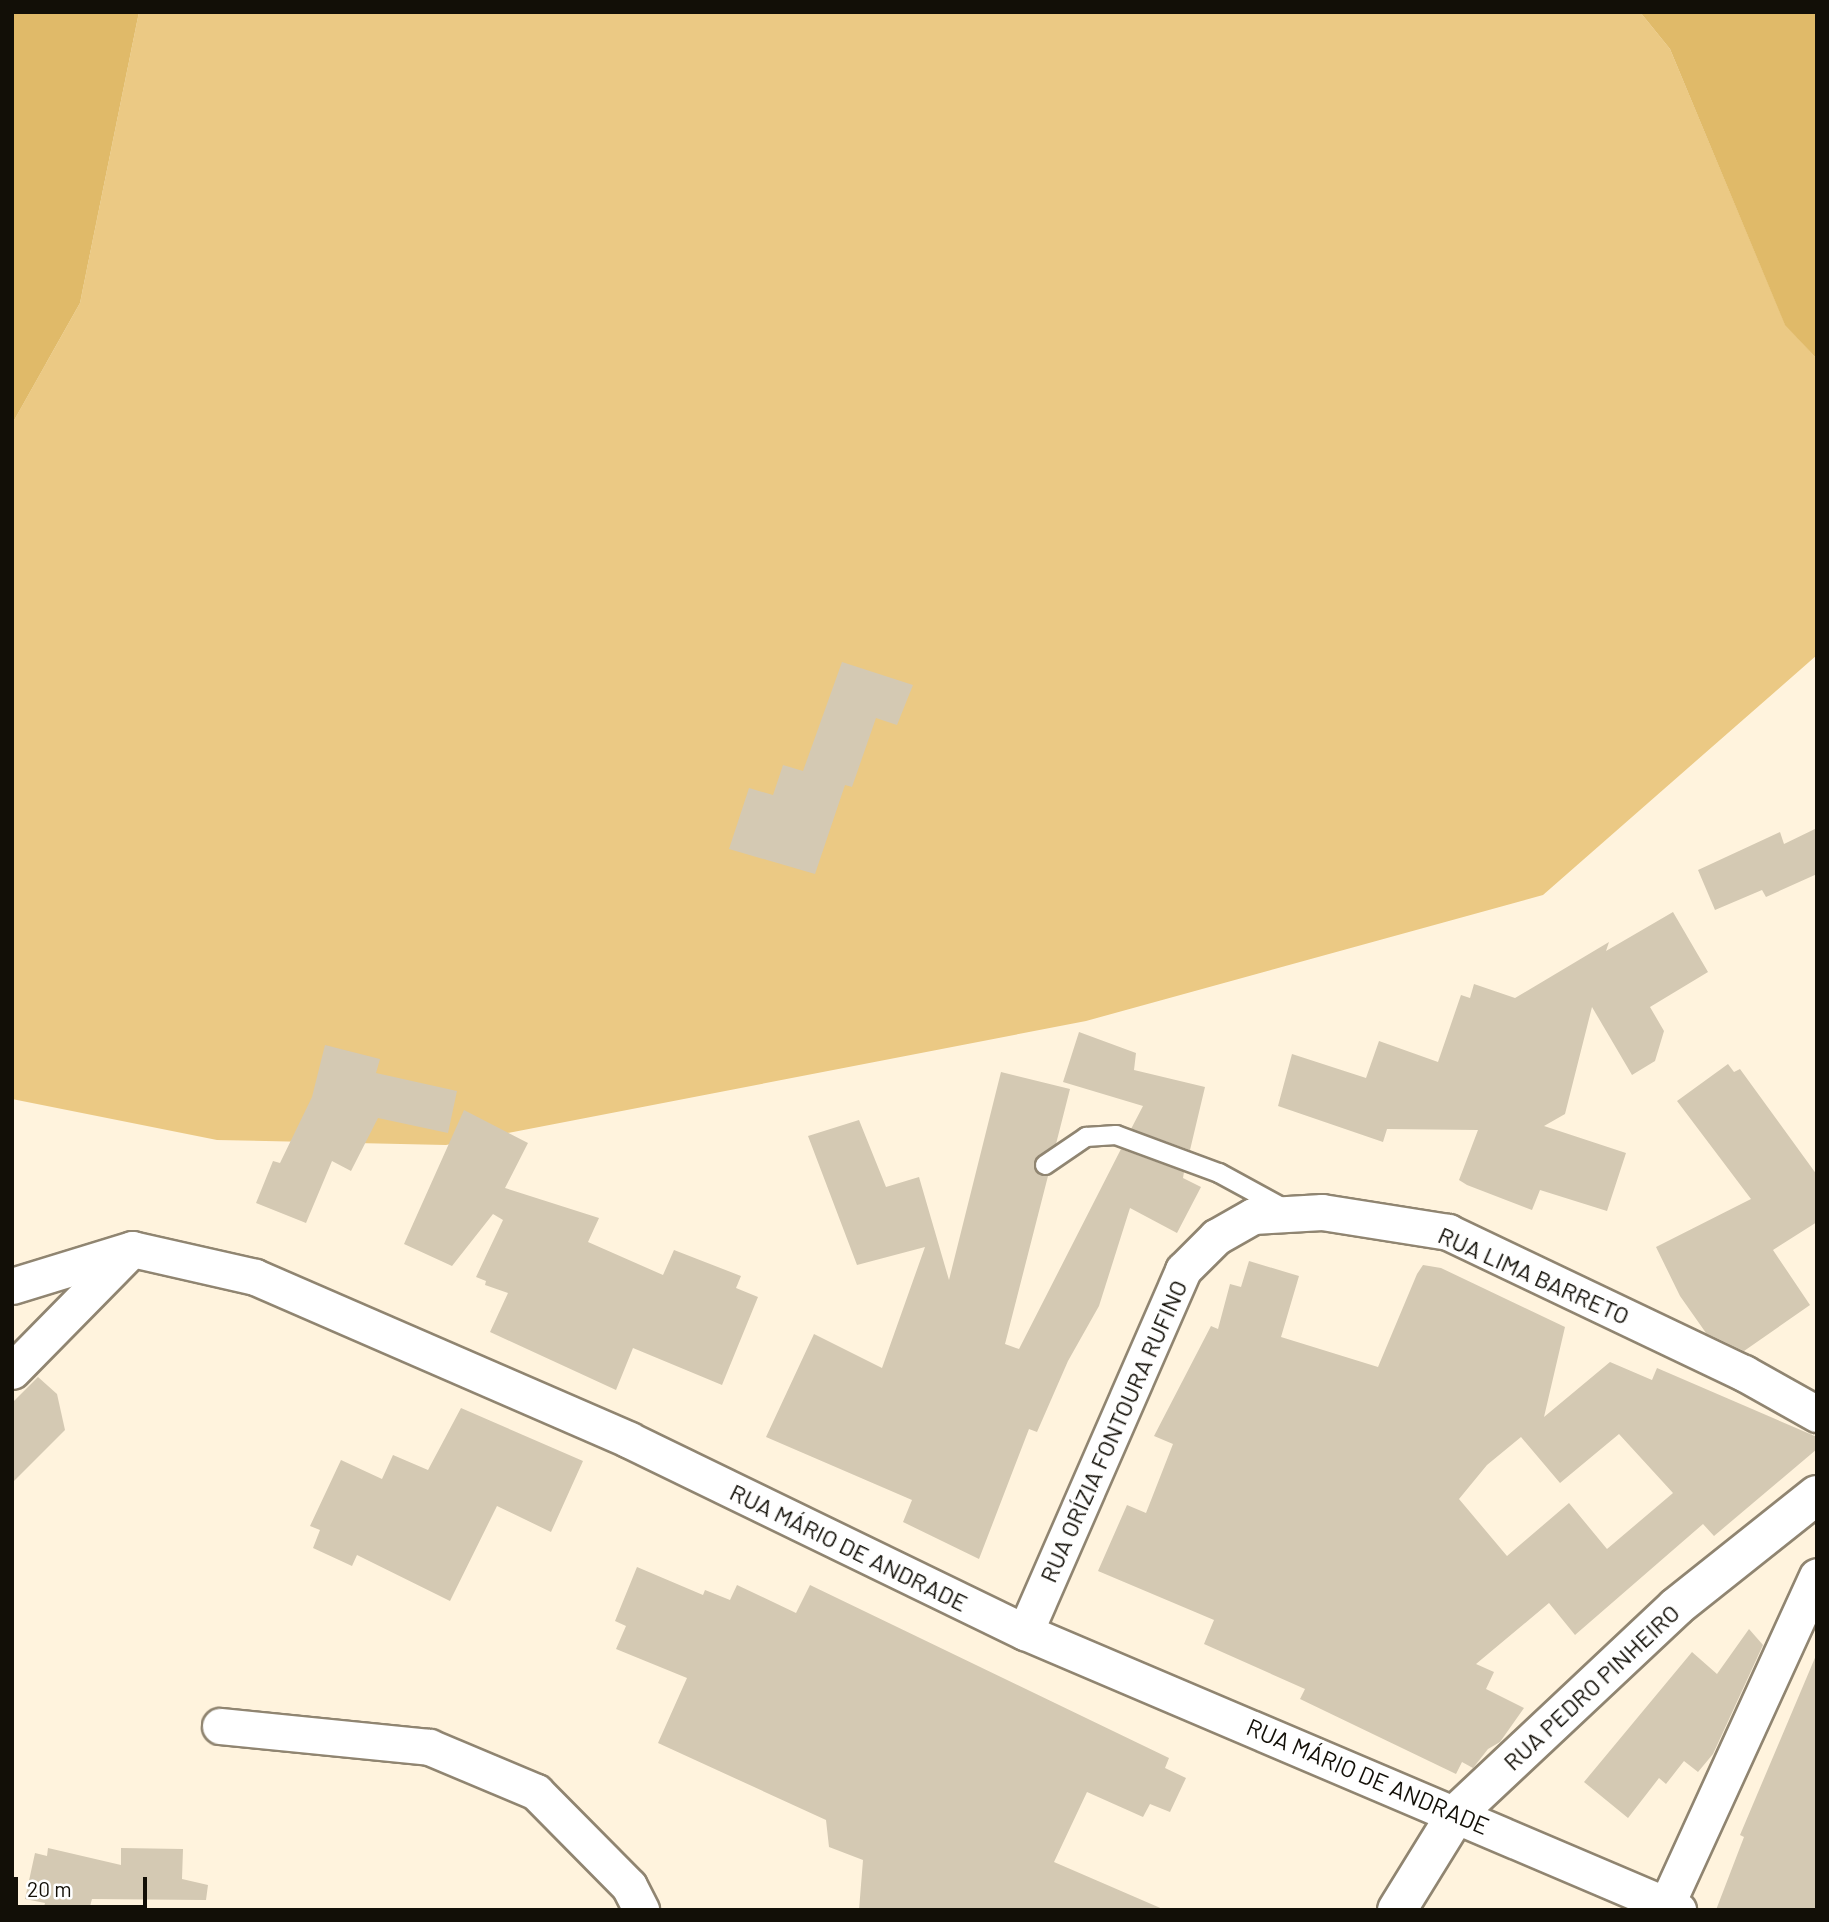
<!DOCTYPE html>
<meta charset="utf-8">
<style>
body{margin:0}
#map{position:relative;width:1829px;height:1922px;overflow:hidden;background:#fff3dd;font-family:Barlow,sans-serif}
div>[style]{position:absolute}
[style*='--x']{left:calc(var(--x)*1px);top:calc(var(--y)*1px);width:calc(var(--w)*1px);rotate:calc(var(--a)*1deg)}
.green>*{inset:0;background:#ebc984}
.forest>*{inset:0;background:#e0ba69}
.building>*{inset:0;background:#d4c9b3}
.roads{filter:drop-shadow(2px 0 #908571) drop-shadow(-2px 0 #908571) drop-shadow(0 2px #908571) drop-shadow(0 -2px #908571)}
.service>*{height:18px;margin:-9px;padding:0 9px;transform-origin:9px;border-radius:9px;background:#fff}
.minor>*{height:35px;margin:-17.5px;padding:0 17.5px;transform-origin:17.5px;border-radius:17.5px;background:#fff}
.tertiary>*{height:38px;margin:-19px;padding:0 19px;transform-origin:19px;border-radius:19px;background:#fff}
span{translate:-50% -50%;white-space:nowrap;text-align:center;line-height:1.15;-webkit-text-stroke:6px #fff;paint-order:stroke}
.street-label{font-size:24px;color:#120f07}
.frame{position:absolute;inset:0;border:14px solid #120f07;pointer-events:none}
.scale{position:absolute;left:14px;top:1877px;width:133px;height:32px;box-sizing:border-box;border:4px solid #120f07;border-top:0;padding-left:9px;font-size:21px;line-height:24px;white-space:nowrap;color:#120f07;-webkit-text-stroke:5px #fff;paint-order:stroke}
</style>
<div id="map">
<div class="green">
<div style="clip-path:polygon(139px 12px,1640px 12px,1670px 49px,1785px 324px,1817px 359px,1817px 655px,1543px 895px,1086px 1021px,446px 1145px,217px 1140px,12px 1099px,12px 424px,80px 303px)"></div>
</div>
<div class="forest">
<div style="clip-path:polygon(12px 12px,139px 12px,80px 303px,12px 424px)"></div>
<div style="clip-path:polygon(1640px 12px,1817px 12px,1817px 359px,1785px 325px,1670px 49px)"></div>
</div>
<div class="building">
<div style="clip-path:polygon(842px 662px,913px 685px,897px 725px,876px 718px,852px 787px,845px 785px,815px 874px,729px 849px,749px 788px,773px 795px,783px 765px,803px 771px)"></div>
<div style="clip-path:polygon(1817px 828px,1817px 874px,1766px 897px,1762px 890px,1715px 910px,1698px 870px,1780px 832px,1784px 844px)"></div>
<div style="clip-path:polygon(1673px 912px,1708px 972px,1650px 1007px,1664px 1031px,1655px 1061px,1632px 1075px,1592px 1007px,1565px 1114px,1544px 1126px,1626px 1153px,1607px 1211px,1540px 1190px,1532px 1210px,1467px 1185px,1459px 1180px,1478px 1130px,1387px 1129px,1383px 1142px,1278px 1106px,1292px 1054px,1366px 1078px,1379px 1041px,1438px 1062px,1461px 995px,1470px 998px,1474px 984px,1515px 998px,1609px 942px,1606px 951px)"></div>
<div style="clip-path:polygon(1079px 1032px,1136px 1053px,1134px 1070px,1205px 1087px,1190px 1150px,1131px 1129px,1143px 1106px,1063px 1082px)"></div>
<div style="clip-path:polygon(325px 1045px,380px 1059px,376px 1073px,457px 1091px,448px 1133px,378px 1118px,351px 1171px,332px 1161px,306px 1223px,256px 1203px,273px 1161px,280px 1163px,312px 1097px)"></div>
<div style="clip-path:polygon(1728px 1064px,1734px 1072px,1740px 1069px,1817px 1175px,1817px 1222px,1773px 1250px,1810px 1305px,1744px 1351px,1706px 1333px,1680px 1296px,1656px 1247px,1751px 1199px,1677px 1101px)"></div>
<div style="clip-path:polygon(1001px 1072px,1070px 1089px,1056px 1144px,1035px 1161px,1036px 1172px,1048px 1176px,1005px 1344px,1019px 1349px,1121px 1149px,1184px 1172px,1183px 1178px,1201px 1187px,1177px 1233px,1130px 1208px,1099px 1306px,1068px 1361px,1037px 1432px,1029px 1429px,979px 1559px,903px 1522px,912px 1500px,766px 1437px,814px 1334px,882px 1368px,925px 1247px,857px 1265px,808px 1136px,859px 1120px,886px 1187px,919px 1177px,949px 1280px)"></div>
<div style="clip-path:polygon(464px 1110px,528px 1143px,505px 1188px,599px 1218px,588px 1242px,663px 1275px,674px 1250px,741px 1276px,736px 1288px,758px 1297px,722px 1385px,633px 1348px,616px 1390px,490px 1332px,508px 1293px,485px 1285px,486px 1281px,476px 1277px,503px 1220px,493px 1214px,452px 1266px,404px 1244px)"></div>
<div style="clip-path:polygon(evenodd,1249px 1261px,1299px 1276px,1281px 1337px,1378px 1367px,1417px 1274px,1423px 1265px,1441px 1268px,1565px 1327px,1544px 1417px,1610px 1362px,1652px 1380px,1657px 1368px,1817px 1437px,1817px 1449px,1714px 1536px,1703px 1524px,1575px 1635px,1549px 1603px,1476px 1664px,1494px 1672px,1486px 1689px,1524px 1708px,1500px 1742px,1488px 1749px,1473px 1768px,1462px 1762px,1456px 1774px,1300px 1699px,1305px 1689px,1204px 1644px,1214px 1620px,1098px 1571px,1127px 1505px,1146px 1513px,1173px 1444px,1154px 1436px,1211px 1326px,1218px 1329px,1230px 1284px,1241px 1287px,1249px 1261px,1619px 1434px,1673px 1493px,1607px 1549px,1569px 1503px,1507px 1556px,1459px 1499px,1487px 1465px,1521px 1437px,1560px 1483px,1619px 1434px)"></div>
<div style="clip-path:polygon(38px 1377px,57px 1394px,65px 1430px,12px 1483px,12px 1403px)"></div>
<div style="clip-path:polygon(461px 1408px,583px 1461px,551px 1532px,497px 1506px,450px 1601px,357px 1555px,352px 1566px,313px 1548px,320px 1530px,310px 1526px,341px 1460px,382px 1479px,393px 1455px,428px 1470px)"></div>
<div style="clip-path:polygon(637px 1567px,703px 1595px,705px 1590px,730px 1600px,737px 1585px,796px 1613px,810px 1585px,1169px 1758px,1165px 1768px,1186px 1778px,1170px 1812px,1150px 1804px,1143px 1817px,1087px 1792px,1054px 1862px,1165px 1910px,859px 1910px,863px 1860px,829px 1847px,826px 1820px,658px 1743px,687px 1678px,616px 1649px,626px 1626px,615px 1621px)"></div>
<div style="clip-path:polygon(1749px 1629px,1763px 1645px,1713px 1754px,1698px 1772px,1684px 1761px,1666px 1784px,1659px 1778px,1628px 1818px,1584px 1782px,1692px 1652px,1717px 1674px)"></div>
<div style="clip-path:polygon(1817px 1653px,1817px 1910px,1716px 1910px,1744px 1837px,1740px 1835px)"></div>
<div style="clip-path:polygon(48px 1848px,121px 1865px,121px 1848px,183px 1849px,182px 1879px,208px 1885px,206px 1900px,92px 1899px,89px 1910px,43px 1910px,45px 1903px,25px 1899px,35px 1853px,47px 1856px)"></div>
</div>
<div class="roads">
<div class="service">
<div style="--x:1045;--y:1165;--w:50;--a:-34.3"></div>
<div style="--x:1086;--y:1137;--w:30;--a:-4"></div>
<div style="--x:1116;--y:1135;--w:110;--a:20.3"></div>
<div style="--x:1219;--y:1173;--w:75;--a:28.6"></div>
</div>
<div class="minor">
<div style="--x:12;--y:1286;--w:126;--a:-17.1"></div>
<div style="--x:132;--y:1249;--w:126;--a:12.8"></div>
<div style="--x:255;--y:1277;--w:408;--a:23.5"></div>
<div style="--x:629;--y:1440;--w:440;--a:25.9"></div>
<div style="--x:1025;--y:1632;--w:710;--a:23.06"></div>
<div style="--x:12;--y:1371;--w:168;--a:-45.5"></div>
<div style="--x:1025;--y:1632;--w:395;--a:-66.4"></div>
<div style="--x:1183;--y:1270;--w:47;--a:-45"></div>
<div style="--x:1216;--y:1237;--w:43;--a:-29.6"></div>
<div style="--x:1253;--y:1216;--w:69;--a:-3.3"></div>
<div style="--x:1322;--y:1212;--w:128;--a:9"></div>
<div style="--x:1448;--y:1232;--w:328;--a:25.5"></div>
<div style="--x:1744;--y:1373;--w:84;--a:29.3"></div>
<div style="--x:220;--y:1726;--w:210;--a:5.7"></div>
<div style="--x:429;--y:1747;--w:116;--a:22.8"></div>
<div style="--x:536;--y:1792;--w:132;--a:45.3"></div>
<div style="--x:629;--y:1886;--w:27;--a:63"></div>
<div style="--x:1664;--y:1910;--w:367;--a:-65.4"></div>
</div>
<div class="tertiary">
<div style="--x:1397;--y:1910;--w:114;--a:-58.3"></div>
<div style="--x:1457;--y:1813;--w:301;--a:-43.2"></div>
<div style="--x:1676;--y:1607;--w:180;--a:-38.5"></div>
</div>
</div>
<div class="street-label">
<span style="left:1534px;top:1275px;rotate:24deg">RUA LIMA BARRETO</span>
<span style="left:1113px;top:1431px;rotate:-66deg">RUA ORÍZIA FONTOURA RUFINO</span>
<span style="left:849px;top:1547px;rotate:26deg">RUA MÁRIO DE ANDRADE</span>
<span style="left:1591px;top:1687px;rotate:-43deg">RUA PEDRO PINHEIRO</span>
<span style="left:1368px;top:1776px;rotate:23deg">RUA MÁRIO DE ANDRADE</span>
</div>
<div class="frame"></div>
<div class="scale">20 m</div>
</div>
